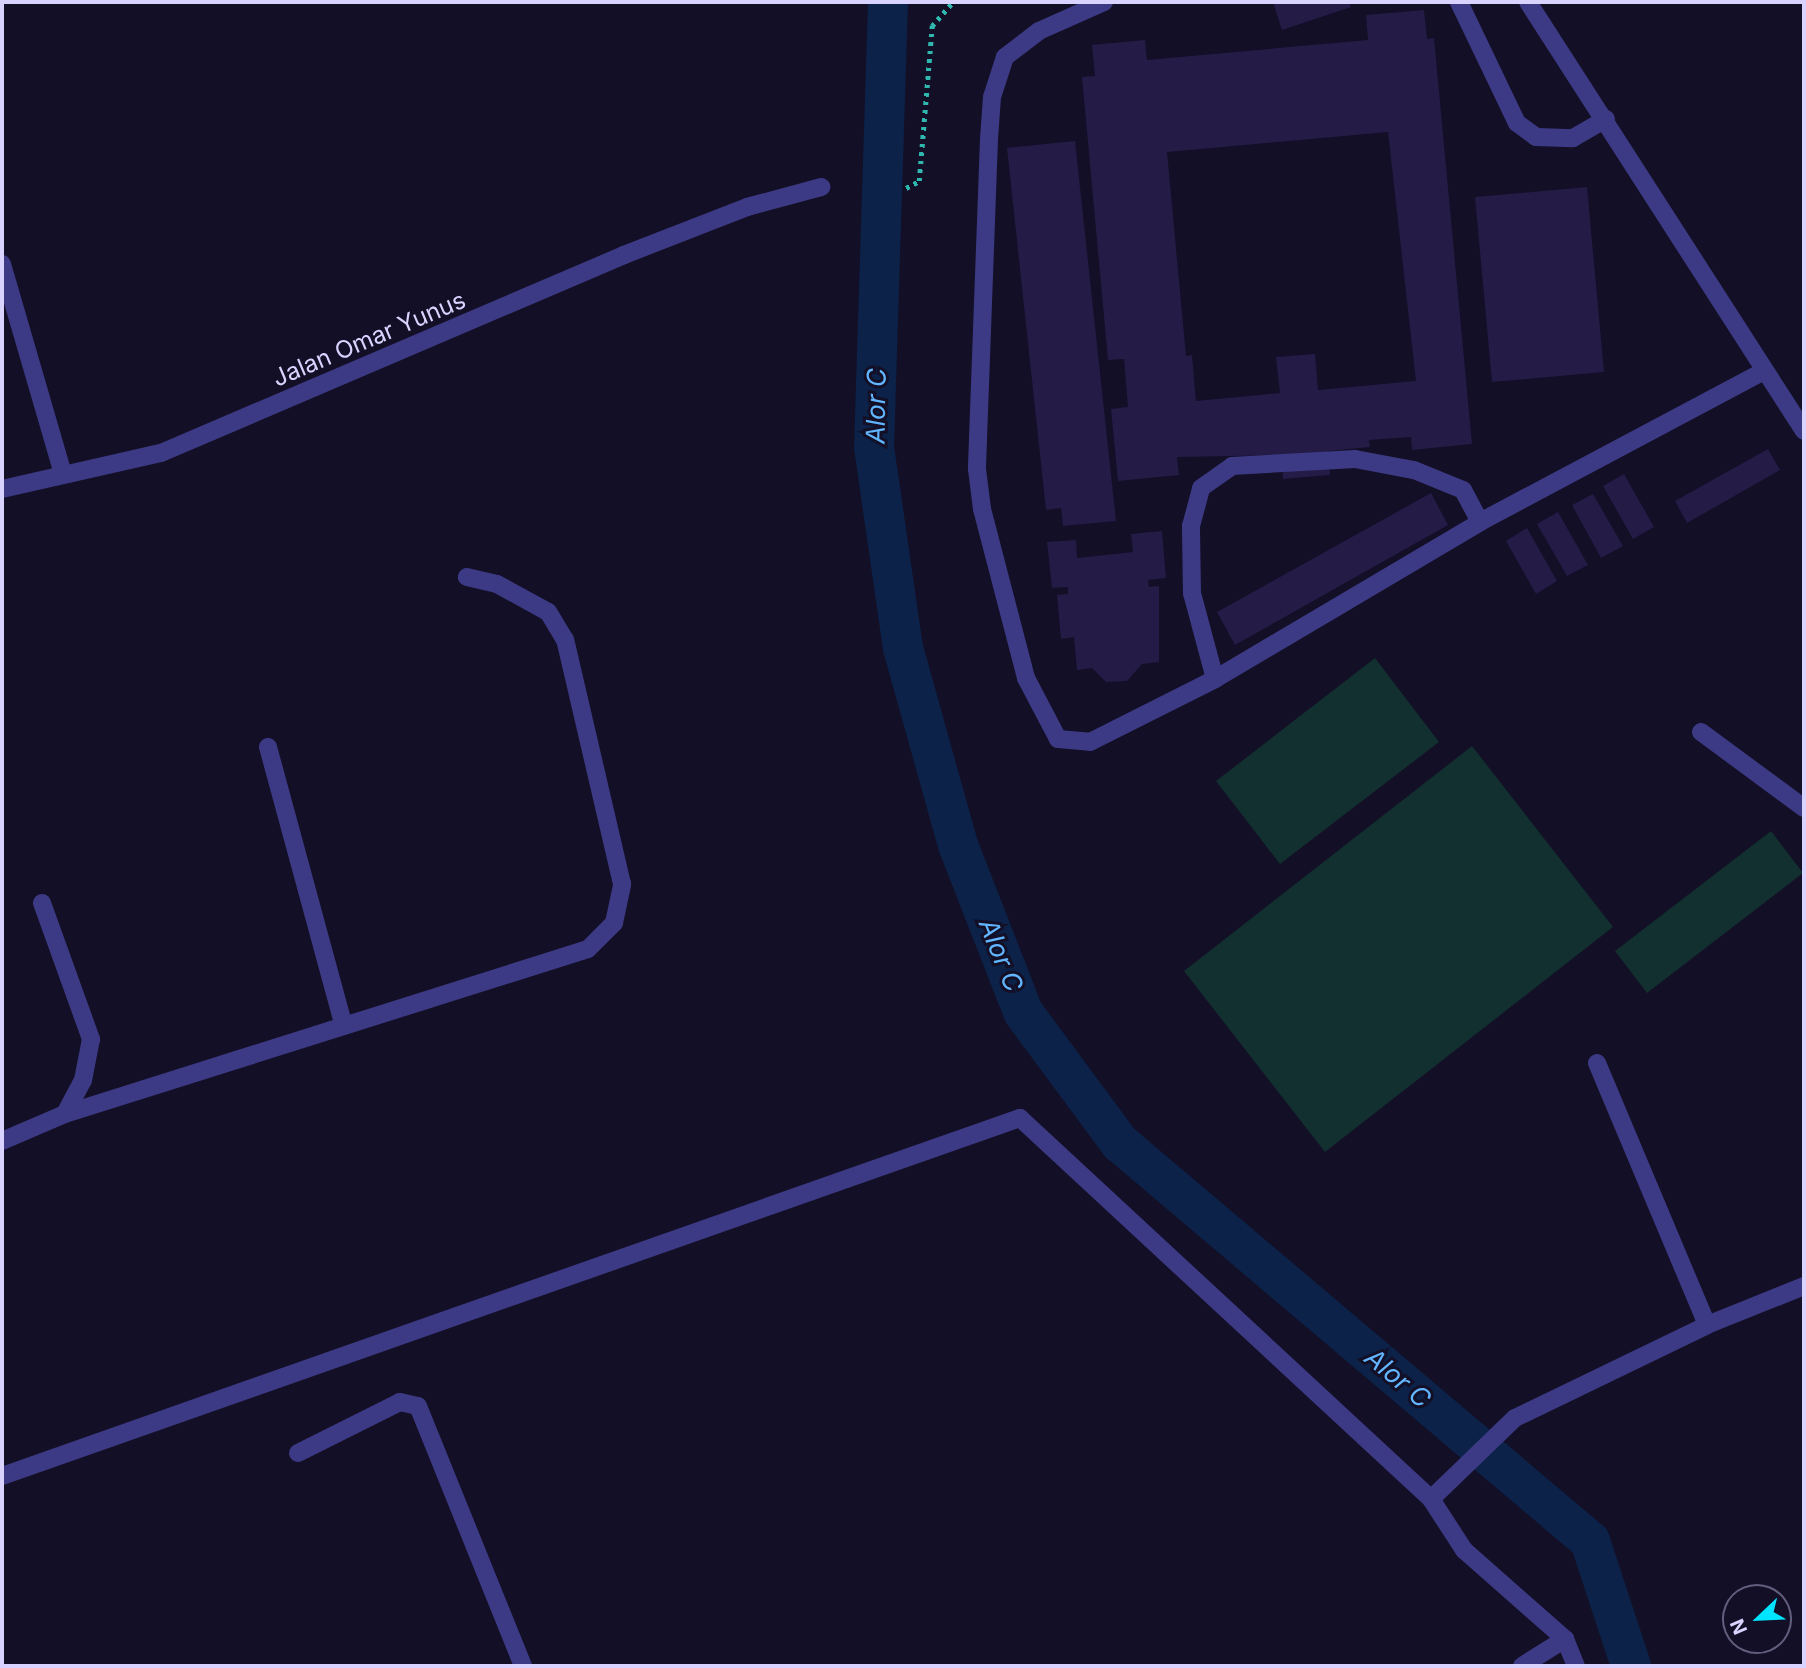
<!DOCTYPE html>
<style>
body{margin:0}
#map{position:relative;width:1806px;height:1668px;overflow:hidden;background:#130f26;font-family:Inter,sans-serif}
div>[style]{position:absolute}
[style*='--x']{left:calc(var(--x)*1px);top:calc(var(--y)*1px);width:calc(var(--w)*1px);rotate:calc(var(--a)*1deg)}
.green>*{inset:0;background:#12302f}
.canal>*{height:40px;margin:-20px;padding:0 20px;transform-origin:20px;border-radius:20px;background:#0c2248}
.building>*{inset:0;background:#241b47}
.path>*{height:4.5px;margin-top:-2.25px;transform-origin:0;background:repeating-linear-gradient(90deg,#2fb8b0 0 3.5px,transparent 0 8.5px)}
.lane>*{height:18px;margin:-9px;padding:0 9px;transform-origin:9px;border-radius:9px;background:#3d3a85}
.street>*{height:18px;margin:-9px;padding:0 9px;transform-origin:9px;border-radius:9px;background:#3d3a85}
span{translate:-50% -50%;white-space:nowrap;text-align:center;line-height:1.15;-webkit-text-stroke:6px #130f26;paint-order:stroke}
.street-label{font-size:24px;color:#d9d4ff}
.water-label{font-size:26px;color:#62b6ff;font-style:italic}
.frame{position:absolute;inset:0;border:4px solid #d9d4ff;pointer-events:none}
.north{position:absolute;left:1722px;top:1584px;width:70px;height:70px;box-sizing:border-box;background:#130f26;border:2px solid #625e7d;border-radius:50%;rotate:247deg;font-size:19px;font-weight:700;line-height:28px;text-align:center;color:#d9d4ff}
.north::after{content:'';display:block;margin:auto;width:24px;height:32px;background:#00e5ff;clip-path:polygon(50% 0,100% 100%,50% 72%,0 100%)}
</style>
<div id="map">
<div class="green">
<div style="clip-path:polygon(1375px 658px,1439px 742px,1280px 864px,1216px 781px)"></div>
<div style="clip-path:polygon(1472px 746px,1613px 927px,1325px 1152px,1184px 971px)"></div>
<div style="clip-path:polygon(1771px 831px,1803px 873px,1647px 993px,1615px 951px)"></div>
</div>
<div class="canal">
<div style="--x:888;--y:2;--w:445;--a:91.8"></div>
<div style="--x:874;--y:447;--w:203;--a:81.8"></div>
<div style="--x:903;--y:648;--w:205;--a:74.4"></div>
<div style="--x:958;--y:845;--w:179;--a:68.7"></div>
<div style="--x:1023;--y:1012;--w:163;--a:53.5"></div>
<div style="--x:1120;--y:1143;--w:616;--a:40.26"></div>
<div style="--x:1590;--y:1541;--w:132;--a:71.8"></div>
</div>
<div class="building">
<div style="clip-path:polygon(1273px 2px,1349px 2px,1351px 7px,1282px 30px)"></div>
<div style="clip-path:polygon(evenodd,1424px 10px,1427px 39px,1434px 38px,1472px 444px,1412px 450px,1411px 437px,1369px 440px,1370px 447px,1328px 451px,1330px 475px,1283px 479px,1281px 455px,1177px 457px,1179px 475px,1118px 481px,1111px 409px,1128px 407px,1124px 359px,1108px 360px,1082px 77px,1095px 76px,1092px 45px,1145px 40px,1147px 60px,1368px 40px,1366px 15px,1424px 10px,1388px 132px,1416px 381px,1318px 390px,1315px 354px,1276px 357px,1280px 393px,1196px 401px,1192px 355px,1186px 356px,1167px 152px,1388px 132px)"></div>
<div style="clip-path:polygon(1075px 141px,1116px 521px,1063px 526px,1061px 508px,1046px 510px,1007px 148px)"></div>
<div style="clip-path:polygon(1587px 187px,1604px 372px,1492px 382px,1475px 197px)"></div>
<div style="clip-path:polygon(1768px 449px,1780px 470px,1687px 523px,1675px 501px)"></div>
<div style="clip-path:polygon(1624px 474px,1654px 527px,1633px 539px,1603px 486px)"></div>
<div style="clip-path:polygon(1431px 493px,1448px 525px,1235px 645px,1217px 612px)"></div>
<div style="clip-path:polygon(1593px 494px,1623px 546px,1601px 558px,1572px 505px)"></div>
<div style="clip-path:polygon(1558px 512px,1588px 565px,1567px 576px,1537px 524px)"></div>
<div style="clip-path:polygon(1527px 528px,1557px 581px,1536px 594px,1506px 541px)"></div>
<div style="clip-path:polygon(1162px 531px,1166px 578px,1148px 580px,1149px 587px,1159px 586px,1159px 662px,1142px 664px,1127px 681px,1106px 682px,1092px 668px,1077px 670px,1074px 637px,1061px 639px,1057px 595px,1068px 594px,1068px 587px,1052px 588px,1047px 542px,1076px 540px,1077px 558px,1133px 552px,1131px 534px)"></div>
</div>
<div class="path">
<div style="--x:906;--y:188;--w:15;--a:-28"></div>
<div style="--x:919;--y:181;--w:156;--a:-85.2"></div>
<div style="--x:932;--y:26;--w:32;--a:-49"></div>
</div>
<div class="lane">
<div style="--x:1104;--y:2;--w:71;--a:156"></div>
<div style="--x:1039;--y:31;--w:43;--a:142.6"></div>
<div style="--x:1005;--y:57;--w:42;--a:108"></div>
<div style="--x:992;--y:97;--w:42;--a:94.1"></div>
<div style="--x:989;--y:139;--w:330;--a:92.1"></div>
<div style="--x:977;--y:469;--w:40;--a:82.9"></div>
<div style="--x:982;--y:509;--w:175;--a:75.4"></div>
<div style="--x:1026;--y:678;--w:69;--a:62.3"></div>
<div style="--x:1058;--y:739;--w:32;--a:5"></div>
<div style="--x:1090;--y:742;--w:140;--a:-26.7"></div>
<div style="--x:1215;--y:679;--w:308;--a:-30.6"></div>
<div style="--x:1480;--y:522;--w:322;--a:-28"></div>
<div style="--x:1459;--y:2;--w:134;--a:64.4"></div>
<div style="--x:1517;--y:123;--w:24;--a:36"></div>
<div style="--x:1536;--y:137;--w:37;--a:2"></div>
<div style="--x:1573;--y:138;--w:38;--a:-30"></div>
<div style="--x:1215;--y:679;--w:89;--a:-105"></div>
<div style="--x:1192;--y:593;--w:67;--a:-90.9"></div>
<div style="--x:1191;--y:526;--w:39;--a:-75"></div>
<div style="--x:1201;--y:488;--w:38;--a:-35"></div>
<div style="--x:1232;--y:466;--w:123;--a:-3.3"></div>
<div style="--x:1355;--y:459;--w:60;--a:10.6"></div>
<div style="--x:1414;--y:470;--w:53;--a:22.2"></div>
<div style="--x:1463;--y:490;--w:36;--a:62"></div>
<div style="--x:268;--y:747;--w:289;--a:74.8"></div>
<div style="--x:42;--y:903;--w:145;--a:70.2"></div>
<div style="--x:91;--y:1039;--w:42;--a:101"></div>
<div style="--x:83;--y:1080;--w:38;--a:118"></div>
<div style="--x:1597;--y:1063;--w:284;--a:67.2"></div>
<div style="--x:298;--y:1453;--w:114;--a:-26.6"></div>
<div style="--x:400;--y:1402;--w:18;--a:13"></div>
<div style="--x:418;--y:1406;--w:280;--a:68"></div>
<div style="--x:1522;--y:1666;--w:51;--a:-32.1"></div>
</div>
<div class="street">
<div style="--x:1528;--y:2;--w:510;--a:57.24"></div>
<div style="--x:2;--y:264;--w:219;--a:73.8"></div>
<div style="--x:2;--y:489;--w:163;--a:-12.8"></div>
<div style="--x:161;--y:453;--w:504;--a:-23.15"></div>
<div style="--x:624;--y:255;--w:132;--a:-21.3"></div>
<div style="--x:747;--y:207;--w:77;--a:-15.1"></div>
<div style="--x:1701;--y:732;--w:128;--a:36.4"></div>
<div style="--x:2;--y:1141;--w:69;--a:-23.2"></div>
<div style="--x:65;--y:1114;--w:548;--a:-17.51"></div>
<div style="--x:588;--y:949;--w:37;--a:-45"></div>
<div style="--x:614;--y:923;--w:40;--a:-78"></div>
<div style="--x:622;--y:884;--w:251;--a:-103.1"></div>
<div style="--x:565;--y:640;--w:33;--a:-121"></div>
<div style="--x:548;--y:612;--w:58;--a:-151.2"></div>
<div style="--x:497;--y:584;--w:31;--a:-167"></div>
<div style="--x:2;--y:1476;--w:1079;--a:-19.38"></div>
<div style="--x:1020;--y:1118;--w:560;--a:42.83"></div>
<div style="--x:1431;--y:1499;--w:61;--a:57.1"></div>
<div style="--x:1464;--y:1550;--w:135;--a:41.4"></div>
<div style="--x:1565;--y:1639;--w:29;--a:68"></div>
<div style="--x:1431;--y:1499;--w:117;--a:-44"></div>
<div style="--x:1515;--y:1418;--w:213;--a:-25.8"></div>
<div style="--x:1707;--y:1325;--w:105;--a:-21.9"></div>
</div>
<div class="street-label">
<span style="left:369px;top:339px;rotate:-23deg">Jalan Omar Yunus</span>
</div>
<div class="water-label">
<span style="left:876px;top:406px;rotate:-89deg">Alor C</span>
<span style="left:1001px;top:955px;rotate:68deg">Alor C</span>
<span style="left:1398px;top:1378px;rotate:40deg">Alor C</span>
</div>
<div class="frame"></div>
<div class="north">N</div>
</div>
